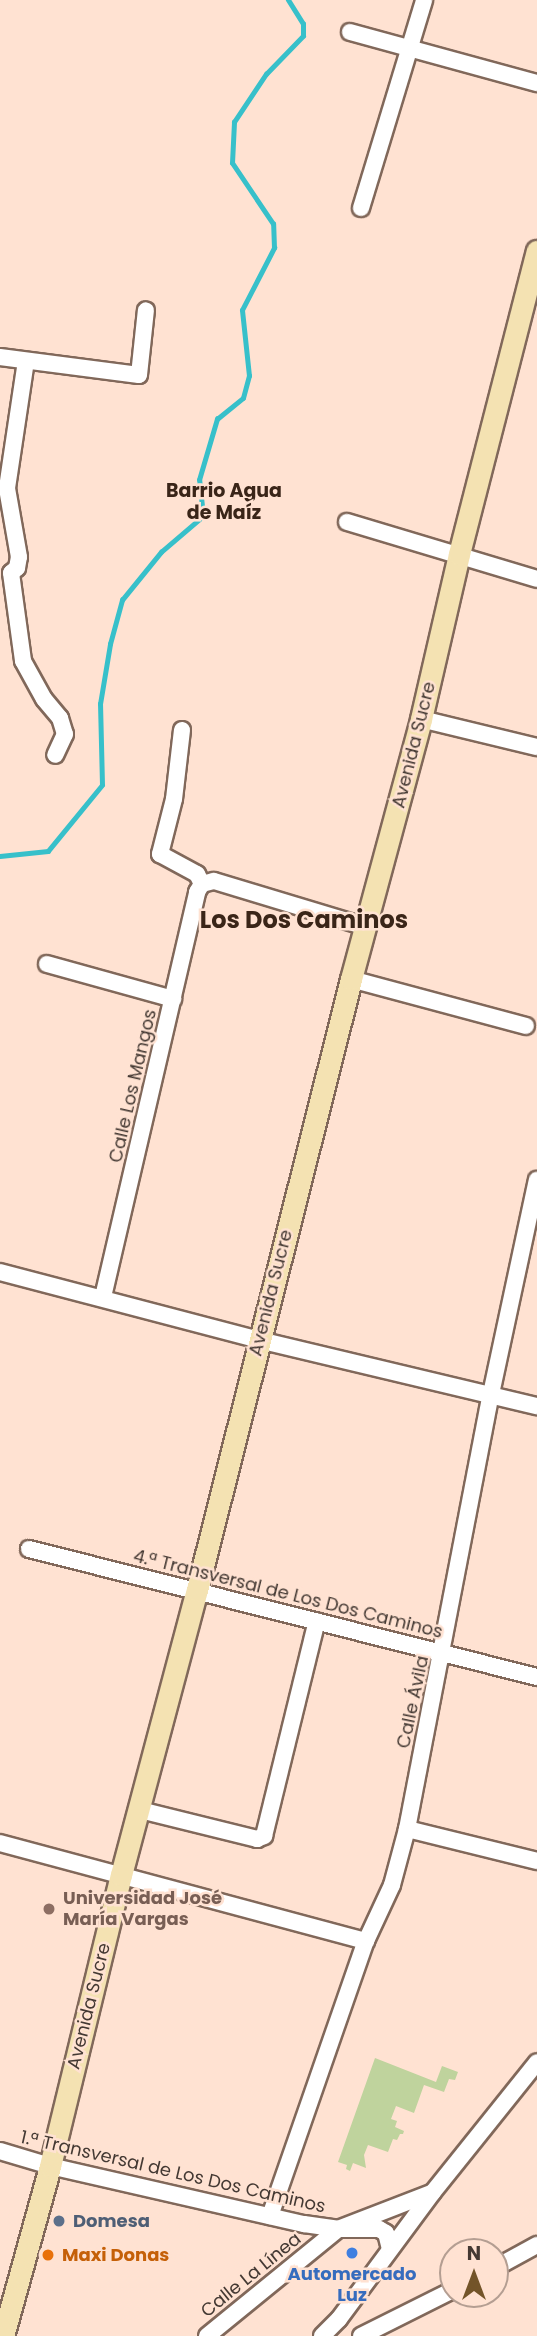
<!DOCTYPE html>
<meta charset="utf-8">
<style>
body{margin:0}
#map{position:relative;width:537px;height:2336px;overflow:hidden;background:#ffe2d2;font-family:Poppins,sans-serif}
div>[style]{position:absolute}
[style*='--x']{left:calc(var(--x)*1px);top:calc(var(--y)*1px);width:calc(var(--w)*1px);rotate:calc(var(--a)*1deg)}
.green>*{inset:0;background:#bfd39d}
.stream>*{height:4.5px;margin:-2.25px;padding:0 2.25px;transform-origin:2.25px;border-radius:2.25px;background:#37c0ca}
.roads{filter:drop-shadow(2px 0 #81685a) drop-shadow(-2px 0 #81685a) drop-shadow(0 2px #81685a) drop-shadow(0 -2px #81685a)}
.minor>*{height:16px;margin:-8px;padding:0 8px;transform-origin:8px;border-radius:8px;background:#fff}
.major>*{height:21px;margin:-10.5px;padding:0 10.5px;transform-origin:10.5px;border-radius:10.5px;background:#f4e2b2}
.dots>*{width:19px;height:19px;translate:-50% -50%;box-sizing:border-box;border:4px solid #ffe2d2;border-radius:50%}
span{translate:-50% -50%;white-space:nowrap;text-align:center;line-height:1.15;-webkit-text-stroke:5px #ffe2d2;paint-order:stroke}
.street-label{font-size:18px;color:#443933}
.education-label{font-size:18px;color:#785e54;font-weight:700}
.left{translate:0 -50%;text-align:left}
.service-label{font-size:18px;color:#4e5e75;font-weight:700}
.food-label{font-size:18px;color:#c56008;font-weight:700}
.shop-label{font-size:18px;color:#366cbe;font-weight:700}
.neighbourhood-label{font-size:19px;color:#3a2518;font-weight:700}
.district-label{font-size:24px;color:#3a2518;font-weight:700}
.north{position:absolute;left:439px;top:2238px;width:70px;height:70px;box-sizing:border-box;background:#ffe2d2;border:2px solid #b49e92;border-radius:50%;rotate:0deg;font-size:19px;font-weight:700;line-height:28px;text-align:center;color:#443933}
.north::after{content:'';display:block;margin:auto;width:24px;height:32px;background:#735429;clip-path:polygon(50% 0,100% 100%,50% 72%,0 100%)}
</style>
<div id="map">
<div class="green">
<div style="clip-path:polygon(375px 2058px,436px 2082px,442px 2066px,458px 2072px,455px 2080px,449px 2079px,444px 2092px,424px 2085px,414px 2113px,396px 2106px,391px 2119px,397px 2121px,395px 2127px,404px 2131px,403px 2134px,400px 2134px,397px 2140px,393px 2139px,388px 2152px,368px 2145px,364px 2155px,366px 2168px,353px 2163px,350px 2171px,346px 2169px,347px 2165px,338px 2162px)"></div>
</div>
<div class="stream">
<div style="--x:0;--y:856;--w:48;--a:-5.9"></div>
<div style="--x:48;--y:851;--w:85;--a:-50.7"></div>
<div style="--x:102;--y:785;--w:81;--a:-91.4"></div>
<div style="--x:100;--y:704;--w:61;--a:-80.5"></div>
<div style="--x:110;--y:644;--w:46;--a:-74.7"></div>
<div style="--x:122;--y:600;--w:62;--a:-50.9"></div>
<div style="--x:161;--y:552;--w:55;--a:-40.6"></div>
<div style="--x:203;--y:516;--w:36;--a:-96"></div>
<div style="--x:199;--y:480;--w:64;--a:-73.6"></div>
<div style="--x:217;--y:419;--w:33;--a:-39"></div>
<div style="--x:243;--y:398;--w:23;--a:-75"></div>
<div style="--x:249;--y:376;--w:66;--a:-96.1"></div>
<div style="--x:242;--y:310;--w:70;--a:-62.7"></div>
<div style="--x:274;--y:248;--w:24;--a:-92"></div>
<div style="--x:273;--y:224;--w:73;--a:-123.9"></div>
<div style="--x:232;--y:163;--w:41;--a:-87.2"></div>
<div style="--x:234;--y:122;--w:58;--a:-56.3"></div>
<div style="--x:266;--y:74;--w:53;--a:-45.8"></div>
<div style="--x:303;--y:36;--w:12;--a:-90"></div>
<div style="--x:303;--y:24;--w:28;--a:-122"></div>
</div>
<div class="roads">
<div class="minor">
<div style="--x:350;--y:32;--w:194;--a:15.3"></div>
<div style="--x:361;--y:208;--w:217;--a:-73.1"></div>
<div style="--x:0;--y:357;--w:140;--a:7.4"></div>
<div style="--x:139;--y:375;--w:65;--a:-83.9"></div>
<div style="--x:347;--y:522;--w:198;--a:16.7"></div>
<div style="--x:11;--y:573;--w:8;--a:-40"></div>
<div style="--x:17;--y:568;--w:11;--a:-80"></div>
<div style="--x:19;--y:557;--w:70;--a:-99.9"></div>
<div style="--x:7;--y:488;--w:128;--a:-81.5"></div>
<div style="--x:11;--y:573;--w:89;--a:82.2"></div>
<div style="--x:23;--y:661;--w:43;--a:61.1"></div>
<div style="--x:44;--y:699;--w:25;--a:50"></div>
<div style="--x:60;--y:718;--w:17;--a:73"></div>
<div style="--x:65;--y:734;--w:23;--a:115"></div>
<div style="--x:421;--y:719;--w:119;--a:13.6"></div>
<div style="--x:182;--y:730;--w:69;--a:96.6"></div>
<div style="--x:174;--y:799;--w:57;--a:104.3"></div>
<div style="--x:160;--y:854;--w:42;--a:28.4"></div>
<div style="--x:197;--y:874;--w:11;--a:63"></div>
<div style="--x:202;--y:884;--w:12;--a:-14"></div>
<div style="--x:214;--y:881;--w:159;--a:16.8"></div>
<div style="--x:47;--y:964;--w:131;--a:15.5"></div>
<div style="--x:351;--y:979;--w:181;--a:15"></div>
<div style="--x:0;--y:1272;--w:268;--a:14.7"></div>
<div style="--x:259;--y:1340;--w:286;--a:13.4"></div>
<div style="--x:103;--y:1297;--w:416;--a:-76.9"></div>
<div style="--x:197;--y:892;--w:9;--a:-58"></div>
<div style="--x:29;--y:1549;--w:524;--a:14.14"></div>
<div style="--x:140;--y:1810;--w:121;--a:13.9"></div>
<div style="--x:257;--y:1839;--w:8;--a:-23"></div>
<div style="--x:264;--y:1836;--w:221;--a:-76.2"></div>
<div style="--x:407;--y:1829;--w:134;--a:13.8"></div>
<div style="--x:0;--y:1843;--w:379;--a:15"></div>
<div style="--x:0;--y:2151;--w:52;--a:16.7"></div>
<div style="--x:50;--y:2166;--w:261;--a:12.9"></div>
<div style="--x:304;--y:2224;--w:34;--a:8"></div>
<div style="--x:338;--y:2229;--w:41;--a:0"></div>
<div style="--x:379;--y:2229;--w:8;--a:30"></div>
<div style="--x:386;--y:2233;--w:16;--a:76"></div>
<div style="--x:270;--y:2216;--w:291;--a:-70.8"></div>
<div style="--x:366;--y:1941;--w:62;--a:-65.1"></div>
<div style="--x:392;--y:1885;--w:58;--a:-75"></div>
<div style="--x:407;--y:1829;--w:443;--a:-79.1"></div>
<div style="--x:491;--y:1394;--w:219;--a:-77.9"></div>
<div style="--x:495;--y:2268;--w:48;--a:-28.7"></div>
<div style="--x:207;--y:2336;--w:169;--a:-39.2"></div>
<div style="--x:338;--y:2229;--w:100;--a:-21.2"></div>
<div style="--x:322;--y:2336;--w:24;--a:-45"></div>
<div style="--x:339;--y:2319;--w:158;--a:-53.5"></div>
<div style="--x:433;--y:2192;--w:166;--a:-51.3"></div>
<div style="--x:361;--y:2336;--w:103;--a:-26.6"></div>
</div>
<div class="major">
<div style="--x:3;--y:2336;--w:176;--a:-74.5"></div>
<div style="--x:50;--y:2166;--w:300;--a:-76.3"></div>
<div style="--x:121;--y:1875;--w:295;--a:-75.1"></div>
<div style="--x:197;--y:1590;--w:630;--a:-75.85"></div>
<div style="--x:351;--y:979;--w:269;--a:-74.9"></div>
<div style="--x:421;--y:719;--w:169;--a:-77"></div>
<div style="--x:459;--y:554;--w:313;--a:-75.6"></div>
</div>
</div>
<div class="dots">
<div style="left:49px;top:1909px;background:#8d6e63"></div>
<div style="left:59px;top:2221px;background:#5c6f8a"></div>
<div style="left:352px;top:2253px;background:#3f7fe0"></div>
<div style="left:48px;top:2255px;background:#e8710a"></div>
</div>
<div class="street-label">
<span style="left:414px;top:745px;rotate:-76deg">Avenida Sucre</span>
<span style="left:133px;top:1086px;rotate:-77deg">Calle Los Mangos</span>
<span style="left:271px;top:1293px;rotate:-76deg">Avenida Sucre</span>
<span style="left:288px;top:1594px;rotate:14deg">4.ª Transversal de Los Dos Caminos</span>
<span style="left:413px;top:1702px;rotate:-78deg">Calle Ávila</span>
<span style="left:89px;top:2006px;rotate:-76deg">Avenida Sucre</span>
<span style="left:173px;top:2172px;rotate:13deg">1.ª Transversal de Los Dos Caminos</span>
<span style="left:251px;top:2275px;rotate:-39deg">Calle La Línea</span>
</div>
<div class="education-label">
<span class="left" style="left:63px;top:1909px">Universidad José<br>María Vargas</span>
</div>
<div class="service-label">
<span class="left" style="left:73px;top:2221px">Domesa</span>
</div>
<div class="food-label">
<span class="left" style="left:62px;top:2255px">Maxi Donas</span>
</div>
<div class="shop-label">
<span style="left:352px;top:2285px">Automercado<br>Luz</span>
</div>
<div class="neighbourhood-label">
<span style="left:224px;top:502px">Barrio Agua<br>de Maíz</span>
</div>
<div class="district-label">
<span style="left:304px;top:920px">Los Dos Caminos</span>
</div>
<div class="north">N</div>
</div>
